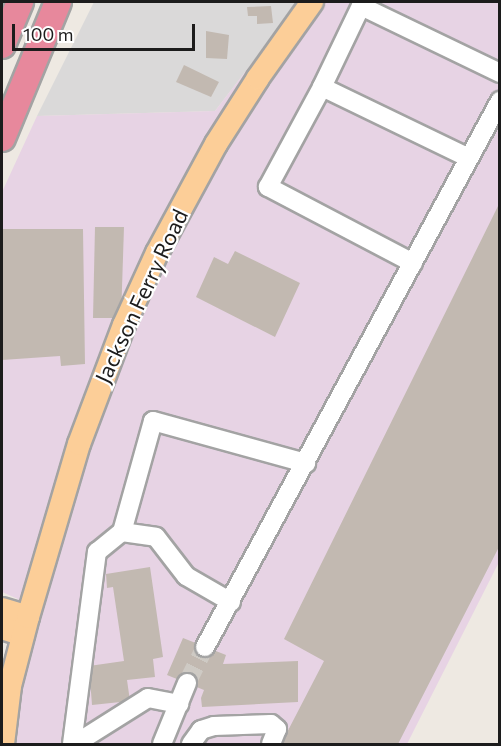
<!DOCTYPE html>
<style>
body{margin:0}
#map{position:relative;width:501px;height:746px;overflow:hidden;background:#eee9e2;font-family:Commissioner,sans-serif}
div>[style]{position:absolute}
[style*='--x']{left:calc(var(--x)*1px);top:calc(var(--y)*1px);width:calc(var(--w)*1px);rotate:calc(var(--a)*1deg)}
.residential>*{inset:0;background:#dad9d9}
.industrial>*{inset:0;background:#e7d3e4}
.building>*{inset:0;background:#c2b9b1}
.minor-tunnel>*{height:18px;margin-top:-9px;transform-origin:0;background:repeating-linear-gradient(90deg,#cecac4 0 18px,transparent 0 27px)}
.roads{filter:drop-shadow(2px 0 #a3a3a3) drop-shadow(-2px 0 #a3a3a3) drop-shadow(0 2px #a3a3a3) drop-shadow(0 -2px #a3a3a3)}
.minor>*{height:18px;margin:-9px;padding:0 9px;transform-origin:9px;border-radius:9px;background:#fff}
.major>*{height:22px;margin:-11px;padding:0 11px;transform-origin:11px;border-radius:11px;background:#fcce98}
.highway>*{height:26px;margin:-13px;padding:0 13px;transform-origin:13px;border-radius:13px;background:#e7889c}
span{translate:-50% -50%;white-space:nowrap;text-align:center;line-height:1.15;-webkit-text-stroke:4.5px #fff;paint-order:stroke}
.street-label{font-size:22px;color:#1c1c1c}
.frame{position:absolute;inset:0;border:3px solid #1c1c1c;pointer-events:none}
.scale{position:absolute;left:12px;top:24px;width:183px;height:27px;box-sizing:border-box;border:3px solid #1c1c1c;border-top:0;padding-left:8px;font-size:18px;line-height:21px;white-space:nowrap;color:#1c1c1c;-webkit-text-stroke:4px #fff;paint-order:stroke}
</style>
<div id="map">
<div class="residential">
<div style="clip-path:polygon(94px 2px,299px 2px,215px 111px,37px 116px)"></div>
</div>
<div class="industrial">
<div style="clip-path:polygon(299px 2px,499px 2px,499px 562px,407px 744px,2px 744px,18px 599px,2px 592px,2px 192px,37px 116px,215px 111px)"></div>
</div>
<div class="building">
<div style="clip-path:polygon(271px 6px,273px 23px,257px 24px,257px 16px,248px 16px,247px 7px)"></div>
<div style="clip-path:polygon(206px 31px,229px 35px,227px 59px,206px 58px)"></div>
<div style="clip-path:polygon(184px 65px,219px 82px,211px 97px,176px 82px)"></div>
<div style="clip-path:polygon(500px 202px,500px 545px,398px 744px,281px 744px,324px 661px,284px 639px)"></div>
<div style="clip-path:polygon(95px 227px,124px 227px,121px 318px,93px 318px)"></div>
<div style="clip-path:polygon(2px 229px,83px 229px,85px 364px,61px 366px,60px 356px,2px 360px)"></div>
<div style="clip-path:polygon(235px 251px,300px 283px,275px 337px,196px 297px,214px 257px,228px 264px)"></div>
<div style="clip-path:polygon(150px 567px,163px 657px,153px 659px,155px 677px,127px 680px,130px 701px,92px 705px,89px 666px,124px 661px,113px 587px,107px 588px,106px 574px)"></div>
<div style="clip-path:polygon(183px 638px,226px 655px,223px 664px,298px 661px,298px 702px,202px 707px,201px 698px,204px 690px,167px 675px)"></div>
</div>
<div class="minor-tunnel">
<div style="--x:187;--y:683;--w:40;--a:-63.4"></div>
</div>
<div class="roads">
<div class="minor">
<div style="--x:322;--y:87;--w:90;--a:-64.3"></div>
<div style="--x:361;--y:6;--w:154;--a:25.7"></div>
<div style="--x:413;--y:263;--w:164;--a:-152.3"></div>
<div style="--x:268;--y:187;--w:114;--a:-61.6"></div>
<div style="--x:322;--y:87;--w:163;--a:25.8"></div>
<div style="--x:122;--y:532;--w:115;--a:-74.4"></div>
<div style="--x:153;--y:421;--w:159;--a:15.4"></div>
<div style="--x:205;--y:647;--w:621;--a:-61.62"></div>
<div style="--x:72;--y:744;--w:194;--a:-82.6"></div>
<div style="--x:97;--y:552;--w:32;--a:-39"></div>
<div style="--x:122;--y:532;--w:34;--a:8"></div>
<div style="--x:156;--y:537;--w:49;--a:52.4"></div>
<div style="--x:186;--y:576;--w:52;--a:30"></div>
<div style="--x:75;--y:744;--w:86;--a:-32.2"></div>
<div style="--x:148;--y:698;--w:32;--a:11"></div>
<div style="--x:162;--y:744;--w:66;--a:-67.7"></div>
<div style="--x:191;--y:744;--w:17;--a:-54"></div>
<div style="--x:201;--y:730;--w:14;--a:-17"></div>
<div style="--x:214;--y:726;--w:57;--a:-2"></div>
<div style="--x:271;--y:724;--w:8;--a:40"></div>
<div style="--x:277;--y:729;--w:16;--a:112"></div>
</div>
<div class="major">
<div style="--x:2;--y:609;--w:27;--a:17"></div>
<div style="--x:2;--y:628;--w:22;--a:18"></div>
<div style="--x:3;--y:744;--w:58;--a:-83.1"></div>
<div style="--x:10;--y:686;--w:71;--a:-75.4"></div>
<div style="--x:28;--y:617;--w:180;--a:-73.6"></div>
<div style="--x:79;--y:444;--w:127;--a:-69.3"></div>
<div style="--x:124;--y:325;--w:79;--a:-65.4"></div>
<div style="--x:157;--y:253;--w:124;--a:-61.6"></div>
<div style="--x:216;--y:144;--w:78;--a:-57.5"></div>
<div style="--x:258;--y:78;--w:93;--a:-54.6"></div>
</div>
<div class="highway">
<div style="--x:2;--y:45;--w:47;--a:-67.3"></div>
<div style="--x:2;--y:138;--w:147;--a:-67.6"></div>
</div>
</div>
<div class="street-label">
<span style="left:141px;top:296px;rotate:-65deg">Jackson Ferry Road</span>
</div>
<div class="frame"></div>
<div class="scale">100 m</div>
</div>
